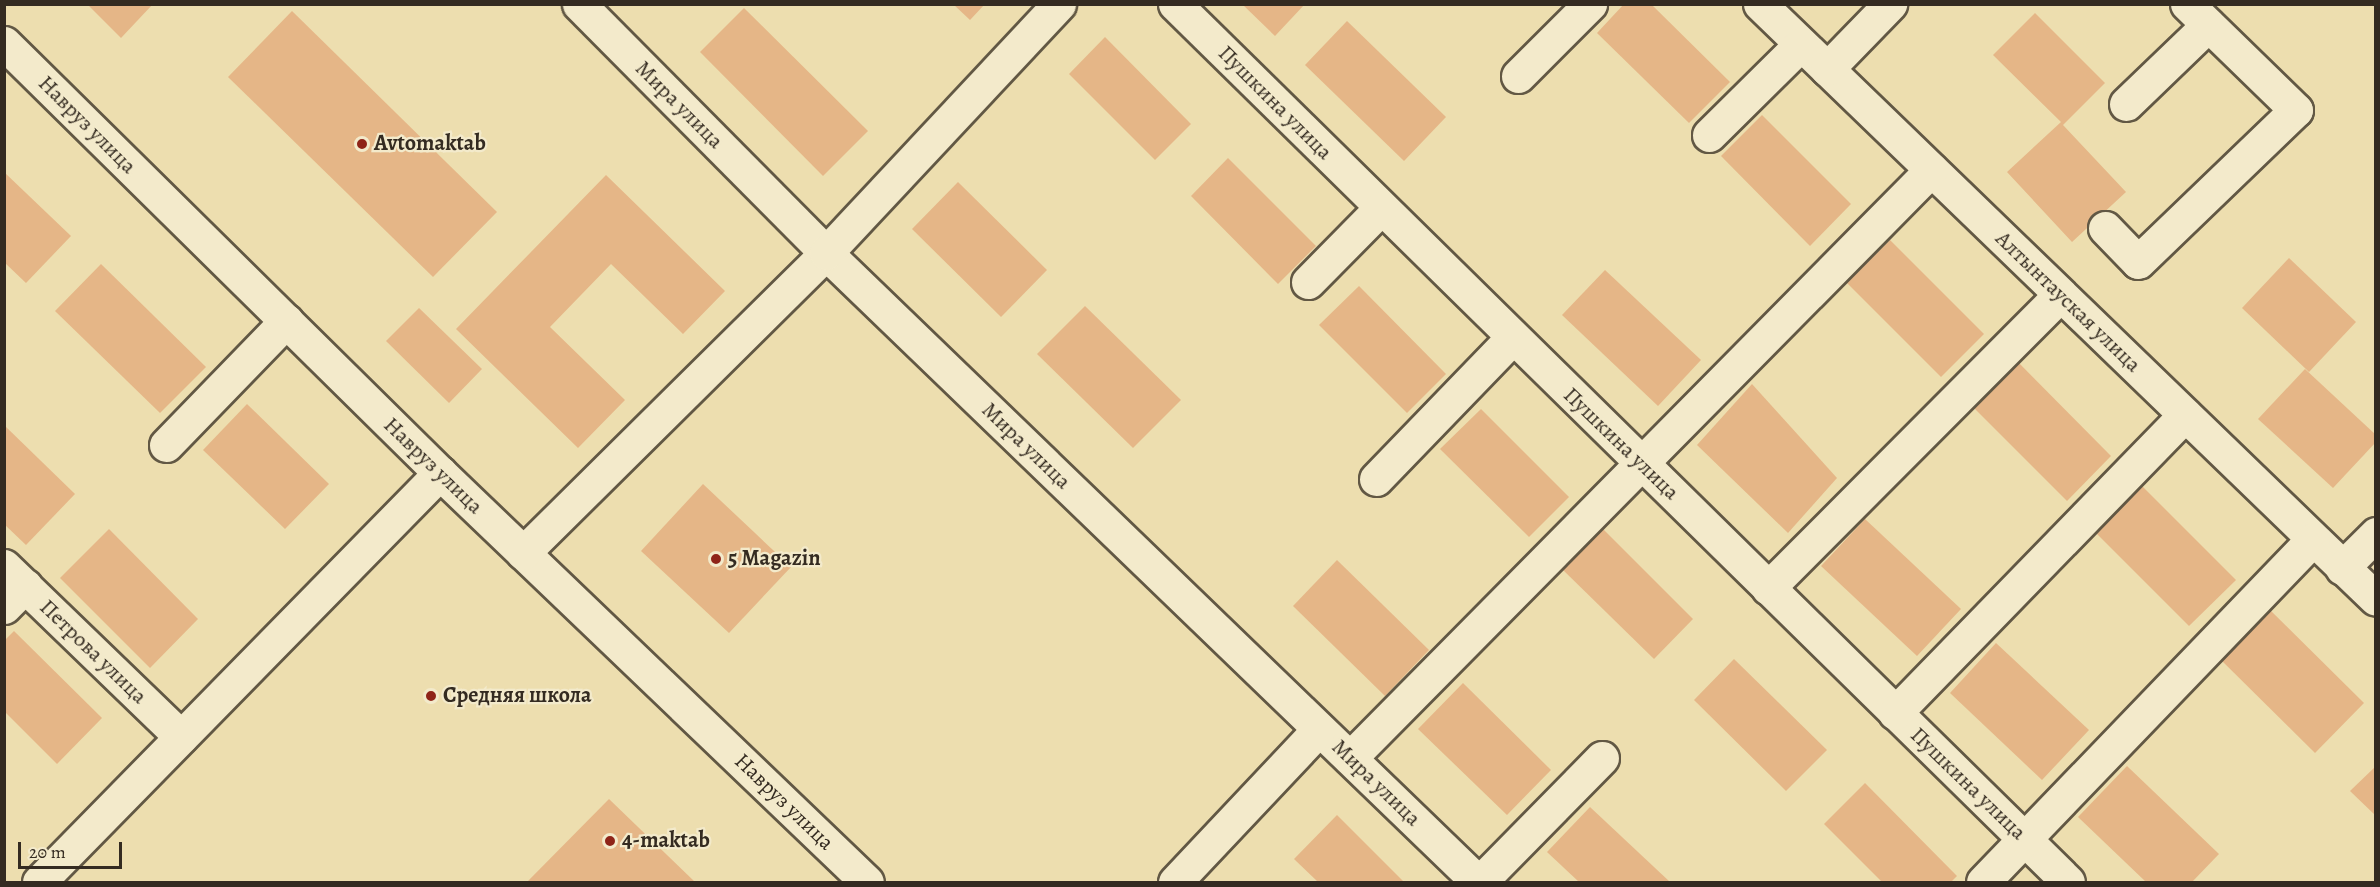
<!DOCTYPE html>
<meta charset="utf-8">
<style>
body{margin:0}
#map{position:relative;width:2380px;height:887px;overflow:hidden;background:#eddeaf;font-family:Alegreya,serif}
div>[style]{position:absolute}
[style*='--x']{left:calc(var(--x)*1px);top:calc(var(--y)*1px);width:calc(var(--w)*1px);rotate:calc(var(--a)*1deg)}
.building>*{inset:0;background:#e5b687}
.roads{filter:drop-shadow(2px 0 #625844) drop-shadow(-2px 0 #625844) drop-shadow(0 2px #625844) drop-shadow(0 -2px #625844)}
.minor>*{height:33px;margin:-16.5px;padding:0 16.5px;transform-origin:16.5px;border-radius:16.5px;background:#f3eacb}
.dots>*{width:16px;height:16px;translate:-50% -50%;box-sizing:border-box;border:3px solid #f3eacb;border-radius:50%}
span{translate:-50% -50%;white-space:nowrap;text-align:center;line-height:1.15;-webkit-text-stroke:4.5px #f3eacb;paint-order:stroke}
.street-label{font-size:22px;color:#342b21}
.poi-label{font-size:22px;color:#342b21;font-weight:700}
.left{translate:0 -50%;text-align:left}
.frame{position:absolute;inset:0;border:6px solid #342b21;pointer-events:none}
.scale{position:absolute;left:18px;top:842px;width:104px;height:27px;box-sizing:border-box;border:3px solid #342b21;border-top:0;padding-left:8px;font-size:18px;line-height:21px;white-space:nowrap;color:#342b21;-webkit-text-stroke:4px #f3eacb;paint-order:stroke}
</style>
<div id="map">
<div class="building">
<div style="clip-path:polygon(87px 4px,153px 4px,121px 38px)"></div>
<div style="clip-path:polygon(953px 4px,985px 4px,970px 20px)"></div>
<div style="clip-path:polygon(1242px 4px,1305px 4px,1275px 36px)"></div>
<div style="clip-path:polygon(1624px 4px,1651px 4px,1730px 82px,1689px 123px,1597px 33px)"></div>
<div style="clip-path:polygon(744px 8px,868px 131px,823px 176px,700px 52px)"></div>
<div style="clip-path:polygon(292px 11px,497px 212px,433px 277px,228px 77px)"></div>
<div style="clip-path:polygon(2035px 13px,2105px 83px,2063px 125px,2126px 192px,2072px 242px,2007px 172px,2061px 122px,1993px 55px)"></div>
<div style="clip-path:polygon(1347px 21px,1446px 117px,1404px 161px,1305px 65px)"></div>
<div style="clip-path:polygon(1105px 37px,1191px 124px,1155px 160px,1069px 74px)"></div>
<div style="clip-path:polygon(1762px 115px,1851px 204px,1810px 246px,1721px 156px)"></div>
<div style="clip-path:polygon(1228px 158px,1316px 246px,1278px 284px,1191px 196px)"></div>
<div style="clip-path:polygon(4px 172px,71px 236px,26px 283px,4px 262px)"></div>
<div style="clip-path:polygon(606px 175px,725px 291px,683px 334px,611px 264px,550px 327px,625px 400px,578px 448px,456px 329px)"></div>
<div style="clip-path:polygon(958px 182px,1047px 270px,1001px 317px,912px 229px)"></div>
<div style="clip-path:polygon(1890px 240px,1984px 334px,1941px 377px,1847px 283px)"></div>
<div style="clip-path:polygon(2289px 258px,2356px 322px,2309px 372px,2242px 308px)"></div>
<div style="clip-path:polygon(101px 264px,206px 367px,160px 413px,55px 311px)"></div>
<div style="clip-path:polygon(1605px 270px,1701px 360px,1658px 406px,1562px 315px)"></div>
<div style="clip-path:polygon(1359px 286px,1446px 374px,1407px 413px,1319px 325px)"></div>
<div style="clip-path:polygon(1085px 306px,1181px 400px,1133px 448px,1037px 354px)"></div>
<div style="clip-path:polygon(419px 308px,482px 369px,449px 403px,386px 341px)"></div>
<div style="clip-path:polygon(2015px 359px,2111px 456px,2067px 501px,1970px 404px)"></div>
<div style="clip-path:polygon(2305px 369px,2376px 435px,2376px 442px,2333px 488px,2258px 419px)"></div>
<div style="clip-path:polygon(1752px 384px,1837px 478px,1788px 533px,1697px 445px)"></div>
<div style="clip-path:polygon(247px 404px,329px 484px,285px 529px,203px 450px)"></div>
<div style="clip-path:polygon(1481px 409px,1569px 497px,1529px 537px,1440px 449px)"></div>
<div style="clip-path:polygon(4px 425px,75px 494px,26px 545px,4px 524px)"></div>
<div style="clip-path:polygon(703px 484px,791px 567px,729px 633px,641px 551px)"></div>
<div style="clip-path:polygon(2141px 485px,2236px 580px,2189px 626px,2094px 531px)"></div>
<div style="clip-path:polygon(1865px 519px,1961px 609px,1917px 656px,1821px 566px)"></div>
<div style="clip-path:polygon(1602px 528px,1693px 619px,1654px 659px,1562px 569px)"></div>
<div style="clip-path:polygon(109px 529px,198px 619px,150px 668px,60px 578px)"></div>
<div style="clip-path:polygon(1337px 560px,1429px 650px,1385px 696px,1293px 606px)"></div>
<div style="clip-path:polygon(2268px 608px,2364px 703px,2315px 753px,2219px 658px)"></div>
<div style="clip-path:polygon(14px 631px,102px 718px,57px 764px,4px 711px,4px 641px)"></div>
<div style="clip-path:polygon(1996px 643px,2089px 730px,2042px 780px,1950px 693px)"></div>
<div style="clip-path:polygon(1734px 659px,1827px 750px,1786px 791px,1694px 700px)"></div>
<div style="clip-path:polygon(1463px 683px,1551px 770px,1507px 815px,1418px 729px)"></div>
<div style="clip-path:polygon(2127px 766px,2219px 854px,2192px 882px,2146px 882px,2078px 817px)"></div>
<div style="clip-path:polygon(2376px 766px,2376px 816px,2350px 791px)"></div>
<div style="clip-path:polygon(1865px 783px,1957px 876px,1951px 882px,1882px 882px,1824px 824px)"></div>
<div style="clip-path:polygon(609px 799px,695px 882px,527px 882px)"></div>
<div style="clip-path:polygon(1590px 807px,1670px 882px,1579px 882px,1547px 852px)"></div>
<div style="clip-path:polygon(1337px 815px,1404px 882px,1318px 882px,1294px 859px)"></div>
</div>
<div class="roads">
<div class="minor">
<div style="--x:579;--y:4;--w:351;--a:45.2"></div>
<div style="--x:826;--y:253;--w:906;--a:43.97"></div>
<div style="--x:1175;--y:4;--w:1252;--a:44.51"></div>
<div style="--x:1760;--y:4;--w:856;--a:44.01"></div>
<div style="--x:4;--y:43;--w:612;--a:44.6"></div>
<div style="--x:440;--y:473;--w:591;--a:43.77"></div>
<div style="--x:1827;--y:69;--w:91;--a:-45.9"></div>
<div style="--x:1518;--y:76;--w:102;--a:-45"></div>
<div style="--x:2126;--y:104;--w:114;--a:-43.9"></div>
<div style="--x:1709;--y:135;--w:129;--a:-44.7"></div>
<div style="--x:2105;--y:228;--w:47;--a:45.9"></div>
<div style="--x:2138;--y:262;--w:219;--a:-43.9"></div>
<div style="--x:2296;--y:110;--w:152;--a:-135.8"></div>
<div style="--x:1308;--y:282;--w:104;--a:-45.4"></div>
<div style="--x:166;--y:445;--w:173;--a:-45.9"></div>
<div style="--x:1376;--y:479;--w:197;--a:-46"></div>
<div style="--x:523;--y:553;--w:426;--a:-44.7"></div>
<div style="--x:826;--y:253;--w:341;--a:-46.9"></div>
<div style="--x:4;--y:566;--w:246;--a:44"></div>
<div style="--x:2342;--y:568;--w:48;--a:-45"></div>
<div style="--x:1768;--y:588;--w:414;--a:-45.1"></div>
<div style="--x:4;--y:607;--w:30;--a:-45"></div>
<div style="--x:1895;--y:713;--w:416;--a:-45.8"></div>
<div style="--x:1350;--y:758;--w:827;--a:-45.34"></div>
<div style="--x:39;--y:882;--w:573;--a:-45.57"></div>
<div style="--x:1175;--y:882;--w:210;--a:-46.7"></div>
<div style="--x:1480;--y:882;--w:174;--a:-45.5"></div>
<div style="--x:1983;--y:882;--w:476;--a:-46.1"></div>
</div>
</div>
<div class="dots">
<div style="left:362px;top:144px;background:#8f2418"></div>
<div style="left:716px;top:559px;background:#8f2418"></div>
<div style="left:431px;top:696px;background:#8f2418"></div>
<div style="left:610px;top:841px;background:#8f2418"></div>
</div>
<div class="street-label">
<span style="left:1275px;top:103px;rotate:45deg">Пушкина улица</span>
<span style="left:679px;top:105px;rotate:45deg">Мира улица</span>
<span style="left:87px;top:125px;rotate:45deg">Навруз улица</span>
<span style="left:2068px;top:302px;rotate:44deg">Алтынтауская улица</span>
<span style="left:1621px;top:444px;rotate:44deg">Пушкина улица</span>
<span style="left:1026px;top:446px;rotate:44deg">Мира улица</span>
<span style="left:433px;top:466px;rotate:44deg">Навруз улица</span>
<span style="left:93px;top:652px;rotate:44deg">Петрова улица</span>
<span style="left:1376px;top:783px;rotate:44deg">Мира улица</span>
<span style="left:1968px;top:784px;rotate:44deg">Пушкина улица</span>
<span style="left:784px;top:802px;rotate:44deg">Навруз улица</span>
</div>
<div class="poi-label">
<span class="left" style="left:374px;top:144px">Avtomaktab</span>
<span class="left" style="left:728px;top:559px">5 Magazin</span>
<span class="left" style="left:443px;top:696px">Средняя школа</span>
<span class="left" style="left:622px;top:841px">4-maktab</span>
</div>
<div class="frame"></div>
<div class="scale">20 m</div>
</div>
